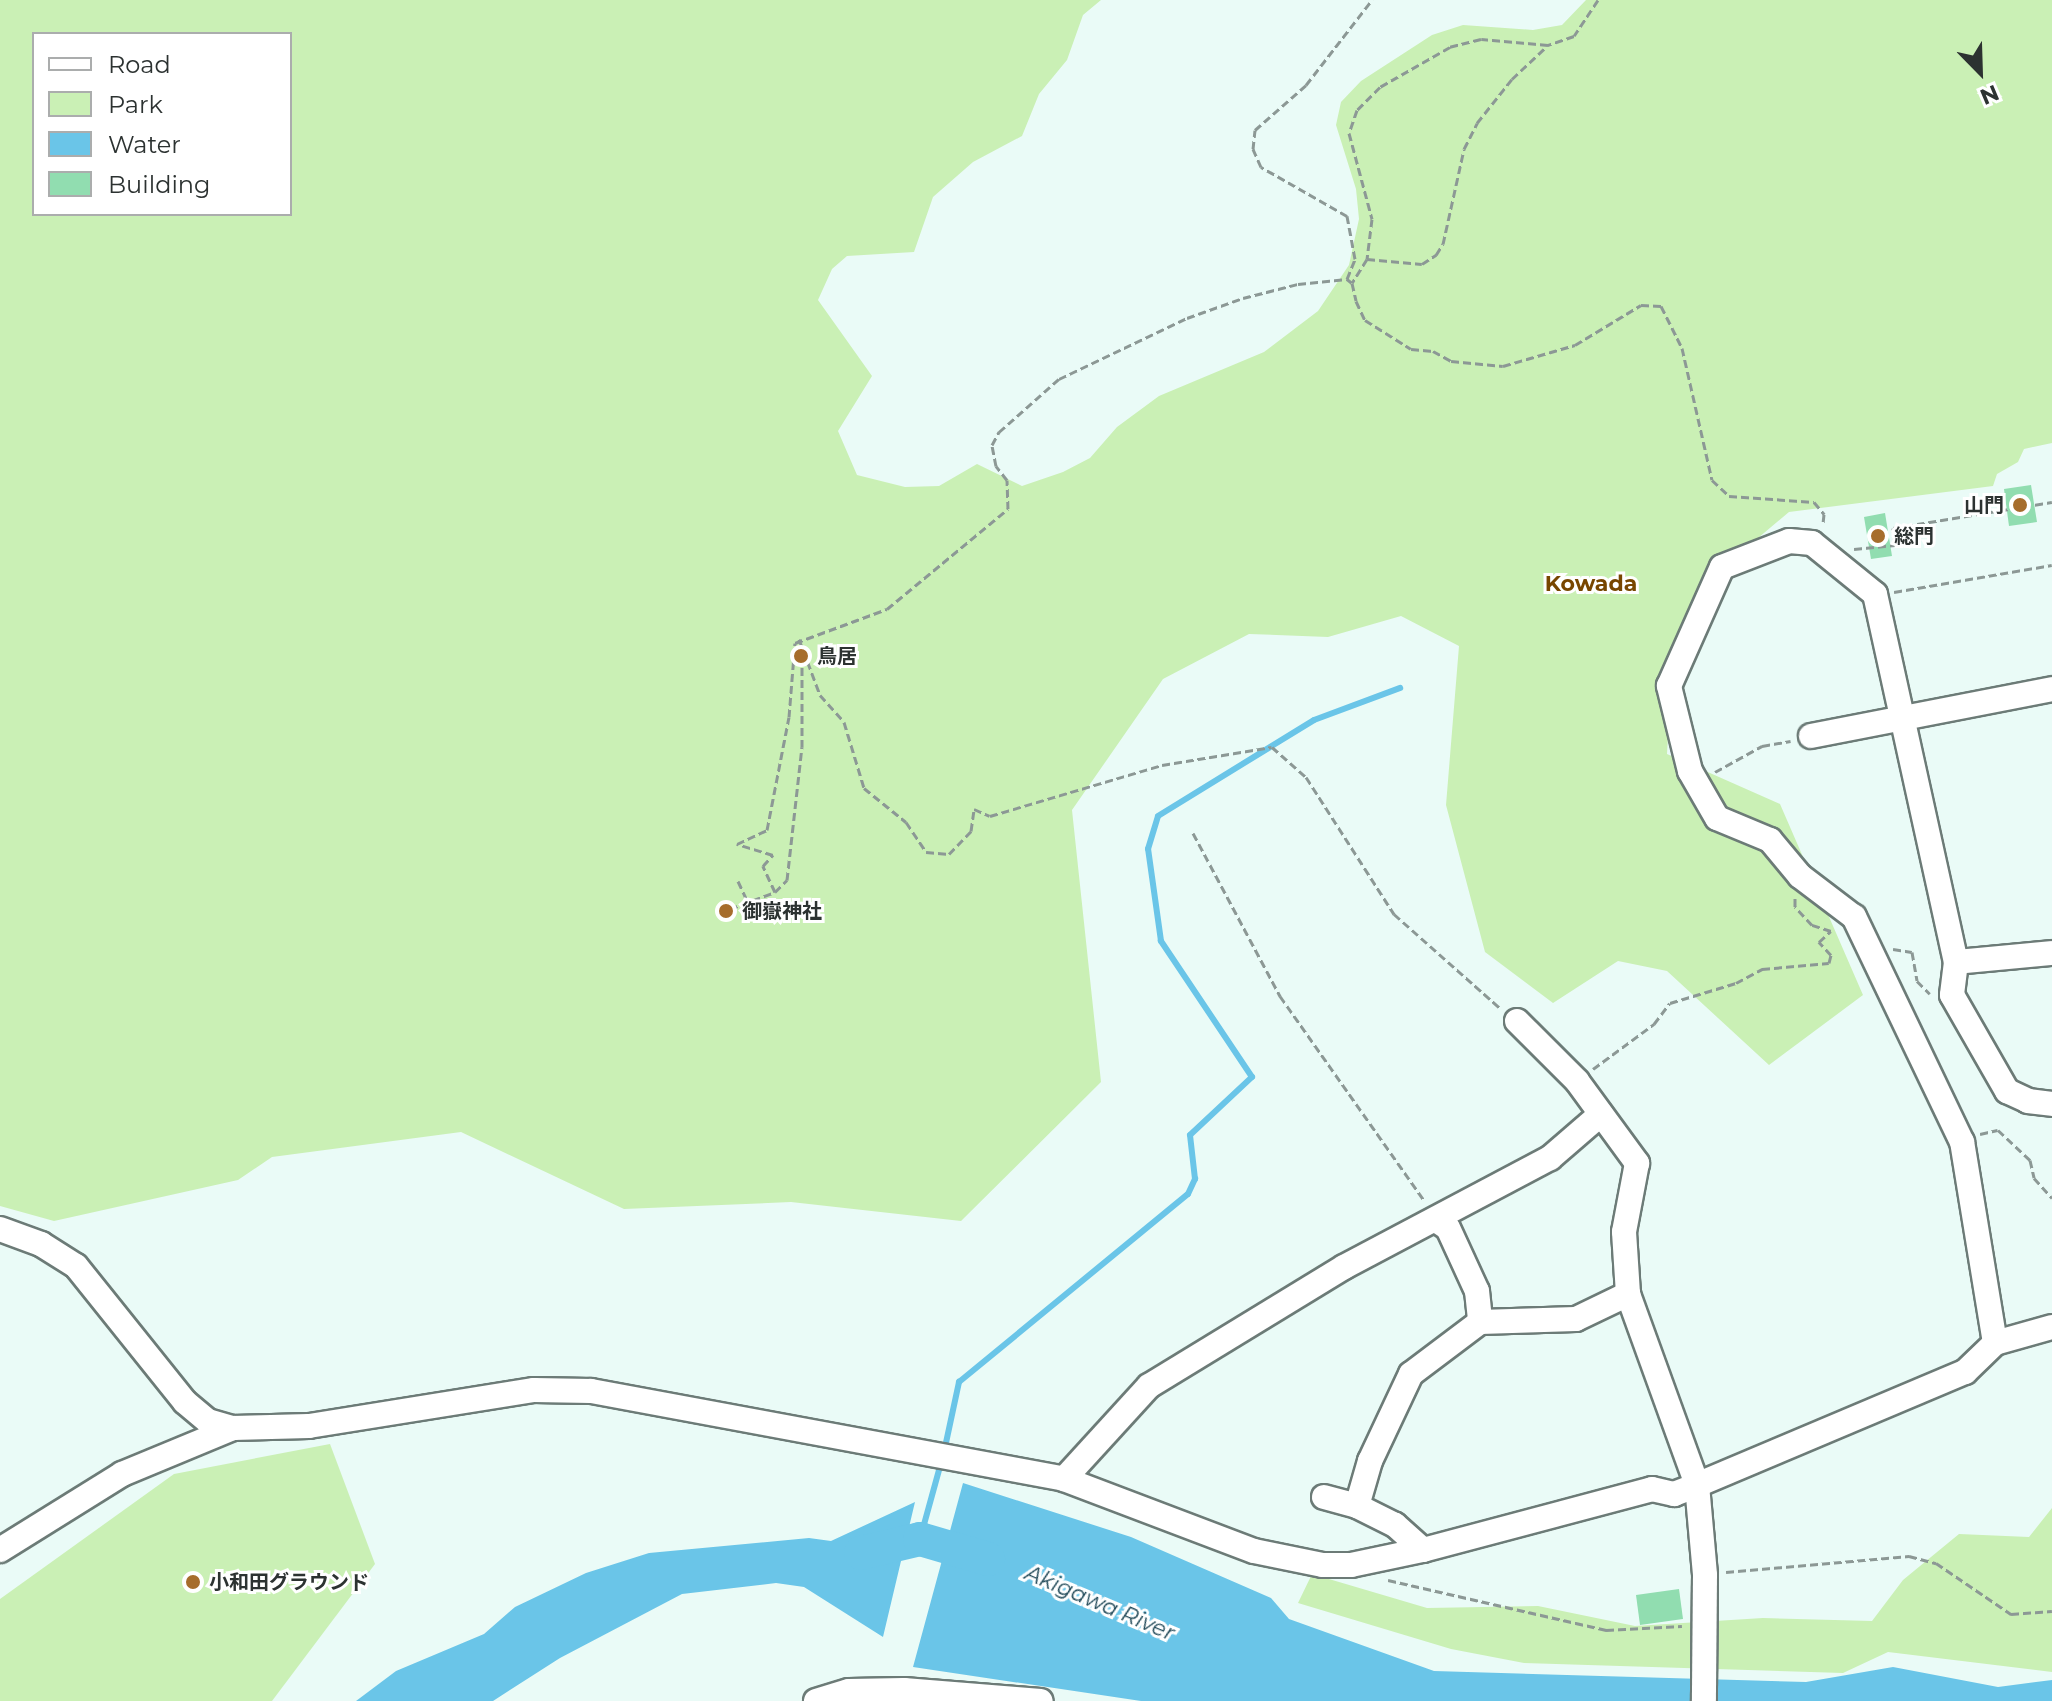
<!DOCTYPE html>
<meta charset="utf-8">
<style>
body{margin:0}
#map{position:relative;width:2052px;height:1701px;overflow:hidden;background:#eafbf7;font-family:Montserrat,"Noto Sans JP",sans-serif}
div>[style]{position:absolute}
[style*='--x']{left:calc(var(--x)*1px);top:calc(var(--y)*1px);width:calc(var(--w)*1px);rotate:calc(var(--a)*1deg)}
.green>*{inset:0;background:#caf0b5}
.water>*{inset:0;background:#6ac5e8}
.stream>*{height:6px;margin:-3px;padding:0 3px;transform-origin:3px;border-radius:3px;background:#6ac5e8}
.river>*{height:34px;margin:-17px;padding:0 17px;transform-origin:17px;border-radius:17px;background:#6ac5e8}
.building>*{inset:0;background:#91ddb0}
.path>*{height:3px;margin-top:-1.5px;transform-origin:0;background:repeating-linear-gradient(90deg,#8c9895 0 8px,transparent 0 12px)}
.roads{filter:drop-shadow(2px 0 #6c7b77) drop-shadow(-2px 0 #6c7b77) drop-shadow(0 2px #6c7b77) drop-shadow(0 -2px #6c7b77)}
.minor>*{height:24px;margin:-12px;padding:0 12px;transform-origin:12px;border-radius:12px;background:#fff}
.dots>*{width:22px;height:22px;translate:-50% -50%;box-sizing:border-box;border:4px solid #fff;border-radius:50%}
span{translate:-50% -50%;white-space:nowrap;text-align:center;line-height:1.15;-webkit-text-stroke:6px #fff;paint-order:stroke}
.poi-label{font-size:20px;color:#2c3231;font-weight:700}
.right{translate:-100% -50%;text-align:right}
.left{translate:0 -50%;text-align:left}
.neighbourhood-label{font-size:22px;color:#784600;font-weight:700}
.water-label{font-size:22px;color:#244c5b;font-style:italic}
.legend{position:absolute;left:32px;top:32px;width:260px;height:184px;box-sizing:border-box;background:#fff;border:2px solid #abadad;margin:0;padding:10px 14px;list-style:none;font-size:24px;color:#2c3231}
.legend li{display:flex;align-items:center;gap:16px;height:40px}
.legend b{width:40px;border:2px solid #abadad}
.north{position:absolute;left:1940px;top:32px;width:80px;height:80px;-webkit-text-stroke:6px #fff;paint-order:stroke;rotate:157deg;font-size:22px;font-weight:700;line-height:32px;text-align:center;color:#2c3231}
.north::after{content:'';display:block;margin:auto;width:28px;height:36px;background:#2c3231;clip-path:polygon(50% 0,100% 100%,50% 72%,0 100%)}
</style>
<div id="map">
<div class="green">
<div style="clip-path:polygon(evenodd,0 0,1101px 0,1083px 15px,1067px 60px,1039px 94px,1022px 136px,973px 162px,933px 197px,914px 252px,847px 256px,832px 269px,818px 300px,872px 376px,838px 431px,857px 475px,905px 487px,939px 486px,977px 464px,1022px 486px,1063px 472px,1090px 458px,1117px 427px,1159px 396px,1264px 352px,1318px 311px,1349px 265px,1359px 219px,1356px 189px,1336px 125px,1341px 102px,1361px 81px,1432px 35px,1463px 25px,1533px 30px,1562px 25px,1586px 0,2052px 0,2052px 443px,2024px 449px,2018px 462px,1997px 474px,1993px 486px,1789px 512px,1701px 586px,1672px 661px,1667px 754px,1780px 804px,1863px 995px,1769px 1065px,1667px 971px,1618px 961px,1553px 1003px,1485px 952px,1446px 805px,1459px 646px,1401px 616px,1328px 637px,1249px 634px,1163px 679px,1072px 810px,1101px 1082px,961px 1221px,791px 1202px,624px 1209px,461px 1132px,272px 1157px,238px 1180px,54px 1221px,0 1206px,0 0,34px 34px,290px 34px,290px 214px,34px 214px,34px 34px)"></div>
<div style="clip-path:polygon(330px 1444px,375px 1564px,272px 1701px,0 1701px,0 1599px,174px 1474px)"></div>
<div style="clip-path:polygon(2052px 1508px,2052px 1672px,1888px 1652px,1843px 1673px,1524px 1663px,1451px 1649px,1298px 1603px,1312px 1574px,1427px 1608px,1538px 1606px,1635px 1626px,1763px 1618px,1872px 1621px,1903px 1580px,1959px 1534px,2029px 1537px)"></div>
</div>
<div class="water">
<div style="clip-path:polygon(963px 1483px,1131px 1537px,1271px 1598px,1289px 1619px,1434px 1671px,1806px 1682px,1893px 1667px,1998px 1687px,2052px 1680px,2052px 1701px,1141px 1701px,913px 1667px)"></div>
<div style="clip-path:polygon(915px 1502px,883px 1637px,804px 1587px,776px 1583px,682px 1594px,560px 1658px,493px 1701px,356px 1701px,396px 1671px,484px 1634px,515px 1607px,586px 1573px,649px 1553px,809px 1538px,831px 1541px)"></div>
</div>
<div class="stream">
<div style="--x:944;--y:1452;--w:72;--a:-77.9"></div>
<div style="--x:959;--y:1382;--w:296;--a:-39.4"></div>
<div style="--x:1188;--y:1194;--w:17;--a:-65"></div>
<div style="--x:1195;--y:1179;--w:44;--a:-96.5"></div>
<div style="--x:1190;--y:1135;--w:85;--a:-43.1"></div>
<div style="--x:1252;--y:1077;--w:164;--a:-123.8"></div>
<div style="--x:1161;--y:941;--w:93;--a:-98"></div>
<div style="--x:1148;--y:849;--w:34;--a:-73"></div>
<div style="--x:1158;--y:816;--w:183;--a:-31.6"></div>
<div style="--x:1314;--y:720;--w:92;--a:-20.4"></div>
<div style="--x:920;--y:1539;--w:79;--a:-74.6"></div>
</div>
<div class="river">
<div style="--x:861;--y:1553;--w:61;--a:-13.3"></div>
<div style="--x:920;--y:1539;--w:71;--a:16.4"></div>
</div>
<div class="building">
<div style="clip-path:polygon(2031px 485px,2037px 522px,2009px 526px,2004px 489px)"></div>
<div style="clip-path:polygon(1885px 513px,1892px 556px,1871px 559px,1864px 517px)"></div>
<div style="clip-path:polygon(1679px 1589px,1683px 1619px,1640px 1625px,1636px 1595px)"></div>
</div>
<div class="path">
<div style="--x:1598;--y:0;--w:43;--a:123.7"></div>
<div style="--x:1574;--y:36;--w:28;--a:161"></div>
<div style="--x:1548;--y:45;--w:67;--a:-174.9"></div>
<div style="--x:1481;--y:39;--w:32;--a:166"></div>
<div style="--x:1450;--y:47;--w:81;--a:150.3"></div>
<div style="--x:1380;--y:87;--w:33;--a:135"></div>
<div style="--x:1357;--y:110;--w:24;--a:109"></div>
<div style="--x:1349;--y:133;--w:89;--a:75"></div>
<div style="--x:1372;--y:219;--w:40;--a:97.1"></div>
<div style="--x:1367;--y:259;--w:28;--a:122"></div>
<div style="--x:1352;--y:283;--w:18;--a:77"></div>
<div style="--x:1356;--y:301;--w:21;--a:65"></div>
<div style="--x:1365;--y:320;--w:54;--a:32.2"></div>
<div style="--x:1411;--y:349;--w:22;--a:5"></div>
<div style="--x:1433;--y:351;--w:21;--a:29"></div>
<div style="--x:1451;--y:361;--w:52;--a:5.5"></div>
<div style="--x:1503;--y:366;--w:75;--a:-16.3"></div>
<div style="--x:1575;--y:345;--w:77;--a:-31.2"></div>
<div style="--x:1641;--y:305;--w:20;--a:3"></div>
<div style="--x:1661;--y:306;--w:47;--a:63.4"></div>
<div style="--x:1682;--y:348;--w:135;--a:77.2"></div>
<div style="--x:1712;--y:480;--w:23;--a:43"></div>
<div style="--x:1729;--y:496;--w:85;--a:4"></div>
<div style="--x:1814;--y:502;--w:16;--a:50"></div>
<div style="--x:1824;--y:514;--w:10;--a:96"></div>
<div style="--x:1367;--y:259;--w:55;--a:5.2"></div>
<div style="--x:1422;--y:264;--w:17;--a:-33"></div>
<div style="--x:1436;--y:255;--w:13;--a:-58"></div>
<div style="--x:1443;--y:244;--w:97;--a:-77.5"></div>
<div style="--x:1464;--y:149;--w:29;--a:-63"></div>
<div style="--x:1477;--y:123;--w:56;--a:-51.5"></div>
<div style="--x:1512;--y:79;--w:48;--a:-43.3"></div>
<div style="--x:1347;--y:279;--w:22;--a:-68"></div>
<div style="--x:1355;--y:259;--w:44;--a:-100.5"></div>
<div style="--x:1347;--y:216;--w:99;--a:-150.3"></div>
<div style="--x:1261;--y:167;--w:20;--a:-114"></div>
<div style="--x:1253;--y:149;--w:19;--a:-84"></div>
<div style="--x:1255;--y:130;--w:68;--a:-41.4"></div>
<div style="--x:1306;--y:85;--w:108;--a:-52.2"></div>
<div style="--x:1854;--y:549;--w:41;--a:-5.6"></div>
<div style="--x:1895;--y:545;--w:17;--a:-97"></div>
<div style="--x:1893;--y:528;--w:161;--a:-9.3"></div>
<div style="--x:1894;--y:592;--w:160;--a:-9.7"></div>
<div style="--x:799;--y:639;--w:60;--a:69.4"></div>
<div style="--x:820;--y:695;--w:36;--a:48"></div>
<div style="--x:844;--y:722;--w:69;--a:73.1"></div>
<div style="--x:864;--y:788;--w:54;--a:39"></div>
<div style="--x:906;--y:822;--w:36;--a:56"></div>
<div style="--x:926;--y:852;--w:23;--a:5"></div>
<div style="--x:949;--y:854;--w:32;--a:-46"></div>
<div style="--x:971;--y:831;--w:22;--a:-82"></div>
<div style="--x:974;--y:809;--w:17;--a:24"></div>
<div style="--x:990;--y:816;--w:179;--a:-16.5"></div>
<div style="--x:1162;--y:765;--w:111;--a:-9.3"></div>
<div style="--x:1272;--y:747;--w:45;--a:41.4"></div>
<div style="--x:1306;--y:777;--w:163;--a:57.3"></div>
<div style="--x:1394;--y:914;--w:143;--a:41.6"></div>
<div style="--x:1715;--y:772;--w:54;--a:-29"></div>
<div style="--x:1762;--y:746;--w:29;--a:-10"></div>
<div style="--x:1193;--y:833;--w:185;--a:61.9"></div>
<div style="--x:1280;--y:996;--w:250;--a:54.8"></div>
<div style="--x:738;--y:881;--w:23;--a:65"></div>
<div style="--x:775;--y:892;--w:29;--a:-115"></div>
<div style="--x:763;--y:866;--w:15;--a:-48"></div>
<div style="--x:773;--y:855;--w:38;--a:-163"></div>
<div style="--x:737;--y:844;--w:33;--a:-25"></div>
<div style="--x:767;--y:830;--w:115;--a:-79"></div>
<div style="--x:789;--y:717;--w:74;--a:-85.4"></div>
<div style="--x:795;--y:643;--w:98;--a:-20.3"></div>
<div style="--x:887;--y:609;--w:157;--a:-39.6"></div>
<div style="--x:1008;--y:509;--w:29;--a:-92"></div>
<div style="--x:1007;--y:480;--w:18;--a:-128"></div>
<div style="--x:996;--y:466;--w:21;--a:-101"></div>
<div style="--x:992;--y:445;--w:15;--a:-62"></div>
<div style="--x:999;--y:432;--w:80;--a:-41.5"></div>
<div style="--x:1059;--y:379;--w:142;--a:-25.5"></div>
<div style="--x:1187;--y:318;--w:59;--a:-19.7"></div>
<div style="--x:1243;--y:298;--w:57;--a:-14.3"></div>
<div style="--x:1298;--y:284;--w:49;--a:-5.8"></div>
<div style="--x:1347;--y:279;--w:6;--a:39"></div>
<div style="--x:730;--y:909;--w:48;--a:-20.7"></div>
<div style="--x:775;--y:892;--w:17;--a:-45"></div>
<div style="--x:787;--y:880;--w:134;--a:-83.6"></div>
<div style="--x:802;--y:747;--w:97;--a:-90"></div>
<div style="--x:1893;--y:949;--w:19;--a:9"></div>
<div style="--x:1912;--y:952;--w:29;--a:80"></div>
<div style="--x:1917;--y:981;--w:18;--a:45"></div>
<div style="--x:1593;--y:1069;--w:76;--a:-36.4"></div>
<div style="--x:1654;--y:1024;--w:26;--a:-53"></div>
<div style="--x:1670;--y:1003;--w:69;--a:-16.9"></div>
<div style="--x:1736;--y:983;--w:30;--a:-28"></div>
<div style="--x:1762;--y:969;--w:67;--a:-5.1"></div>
<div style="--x:1829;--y:963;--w:8;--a:-76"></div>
<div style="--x:1831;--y:955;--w:18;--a:-133"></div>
<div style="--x:1819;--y:942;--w:16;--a:-43"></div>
<div style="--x:1831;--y:931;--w:20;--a:-162"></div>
<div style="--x:1812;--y:925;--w:25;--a:-133"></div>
<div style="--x:1795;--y:907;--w:9;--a:-90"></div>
<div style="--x:1980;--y:1134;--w:18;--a:-13"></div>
<div style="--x:1998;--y:1130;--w:44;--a:43.2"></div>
<div style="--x:2030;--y:1160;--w:18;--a:77"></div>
<div style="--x:2034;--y:1178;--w:27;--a:48"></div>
<div style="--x:1726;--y:1572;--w:184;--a:-5"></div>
<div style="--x:1909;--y:1556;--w:28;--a:15"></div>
<div style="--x:1936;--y:1563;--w:91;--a:34.2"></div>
<div style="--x:2011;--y:1614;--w:41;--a:-4.2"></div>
<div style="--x:1388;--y:1580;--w:224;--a:12.9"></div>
<div style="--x:1606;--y:1630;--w:76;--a:-3"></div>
</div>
<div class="roads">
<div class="minor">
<div style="--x:1811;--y:736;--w:246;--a:-11"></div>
<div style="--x:1956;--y:962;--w:96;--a:-5.4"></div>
<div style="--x:1517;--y:1021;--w:85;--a:45"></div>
<div style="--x:1577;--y:1081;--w:102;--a:53.8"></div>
<div style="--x:1637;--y:1163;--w:70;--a:100.7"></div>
<div style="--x:1624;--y:1232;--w:62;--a:86.3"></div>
<div style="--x:1628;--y:1294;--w:203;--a:70.1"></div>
<div style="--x:1697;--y:1485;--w:291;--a:-22.9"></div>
<div style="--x:1965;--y:1372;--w:42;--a:-44"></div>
<div style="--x:1995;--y:1343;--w:59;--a:-15.7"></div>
<div style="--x:1436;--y:1220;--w:14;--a:34"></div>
<div style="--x:1448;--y:1228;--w:69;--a:65.3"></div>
<div style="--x:1477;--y:1291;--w:31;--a:84"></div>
<div style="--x:0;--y:1229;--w:44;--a:20.1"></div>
<div style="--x:41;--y:1244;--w:41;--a:32.2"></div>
<div style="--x:76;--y:1266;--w:174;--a:51.3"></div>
<div style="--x:185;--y:1402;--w:30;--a:40"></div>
<div style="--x:208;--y:1421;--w:26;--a:16"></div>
<div style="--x:233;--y:1428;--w:76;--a:-1.5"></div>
<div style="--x:309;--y:1426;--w:228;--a:-9.1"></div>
<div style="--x:534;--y:1390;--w:57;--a:1"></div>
<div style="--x:591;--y:1391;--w:481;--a:10.5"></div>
<div style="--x:1064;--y:1479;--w:203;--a:20.8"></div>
<div style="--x:1254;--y:1551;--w:70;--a:11.5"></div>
<div style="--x:1323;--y:1565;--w:28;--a:0"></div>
<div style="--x:1351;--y:1565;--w:74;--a:-11.8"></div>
<div style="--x:1423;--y:1550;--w:237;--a:-14.9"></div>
<div style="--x:1652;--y:1489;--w:23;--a:13"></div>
<div style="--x:1674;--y:1494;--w:25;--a:-21"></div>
<div style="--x:1697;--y:1485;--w:90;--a:84.9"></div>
<div style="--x:1705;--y:1575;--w:126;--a:90.5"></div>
<div style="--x:1995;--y:1343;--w:204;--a:-99.3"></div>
<div style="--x:1962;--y:1142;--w:250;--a:-115.6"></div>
<div style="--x:1854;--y:917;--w:68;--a:-142.8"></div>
<div style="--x:1800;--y:876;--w:47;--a:-129.8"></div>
<div style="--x:1770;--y:840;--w:57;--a:-157.5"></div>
<div style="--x:1717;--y:818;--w:54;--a:-119.9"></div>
<div style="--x:1690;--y:771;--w:88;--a:-103.9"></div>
<div style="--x:1669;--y:686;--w:130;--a:-66"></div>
<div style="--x:1722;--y:567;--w:72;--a:-21.2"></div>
<div style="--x:1789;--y:541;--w:23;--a:5"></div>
<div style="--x:1812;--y:543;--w:81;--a:39"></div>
<div style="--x:1875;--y:594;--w:377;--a:77.6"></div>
<div style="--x:1956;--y:962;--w:33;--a:97"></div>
<div style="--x:1952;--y:995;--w:111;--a:60.2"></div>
<div style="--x:2007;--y:1091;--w:23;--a:25"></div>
<div style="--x:2028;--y:1101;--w:24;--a:7"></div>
<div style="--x:1064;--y:1479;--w:126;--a:-47.6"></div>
<div style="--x:1149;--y:1386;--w:228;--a:-31.4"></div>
<div style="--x:1344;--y:1267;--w:233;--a:-27.9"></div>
<div style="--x:1550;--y:1158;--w:67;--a:-40.8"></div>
<div style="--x:1324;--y:1497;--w:34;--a:15"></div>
<div style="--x:0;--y:1550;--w:144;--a:-31.9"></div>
<div style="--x:122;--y:1474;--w:120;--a:-22.5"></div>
<div style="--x:1423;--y:1550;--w:38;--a:-138"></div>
<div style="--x:1395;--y:1525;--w:42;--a:-153.4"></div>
<div style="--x:1357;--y:1506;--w:47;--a:-73.9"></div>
<div style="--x:1370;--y:1461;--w:96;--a:-64.8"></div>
<div style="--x:1411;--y:1374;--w:86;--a:-37"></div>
<div style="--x:1480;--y:1322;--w:96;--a:-1.8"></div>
<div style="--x:1576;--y:1319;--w:58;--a:-25.7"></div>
<div style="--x:816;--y:1701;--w:34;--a:-17"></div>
<div style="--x:849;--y:1691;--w:55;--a:-1"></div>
<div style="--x:904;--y:1690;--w:137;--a:4.6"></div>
</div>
</div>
<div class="dots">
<div style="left:2020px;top:505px;background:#a66d2c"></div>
<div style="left:1878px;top:536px;background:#a66d2c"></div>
<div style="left:801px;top:656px;background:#a66d2c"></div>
<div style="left:726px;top:911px;background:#a66d2c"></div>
<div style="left:193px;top:1582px;background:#a66d2c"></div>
</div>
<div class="poi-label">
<span class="right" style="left:2004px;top:505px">山門</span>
<span class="left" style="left:1894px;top:536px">総門</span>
<span class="left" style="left:817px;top:656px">鳥居</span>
<span class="left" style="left:742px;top:911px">御嶽神社</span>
<span class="left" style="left:209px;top:1582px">小和田グラウンド</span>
</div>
<div class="neighbourhood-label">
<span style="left:1591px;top:584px">Kowada</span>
</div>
<div class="water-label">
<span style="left:1100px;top:1603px;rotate:23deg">Akigawa River</span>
</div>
<ul class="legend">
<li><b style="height:10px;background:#fff"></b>Road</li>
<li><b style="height:22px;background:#caf0b5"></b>Park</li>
<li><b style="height:22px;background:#6ac5e8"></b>Water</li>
<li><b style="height:22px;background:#91ddb0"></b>Building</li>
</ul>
<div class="north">N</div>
</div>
